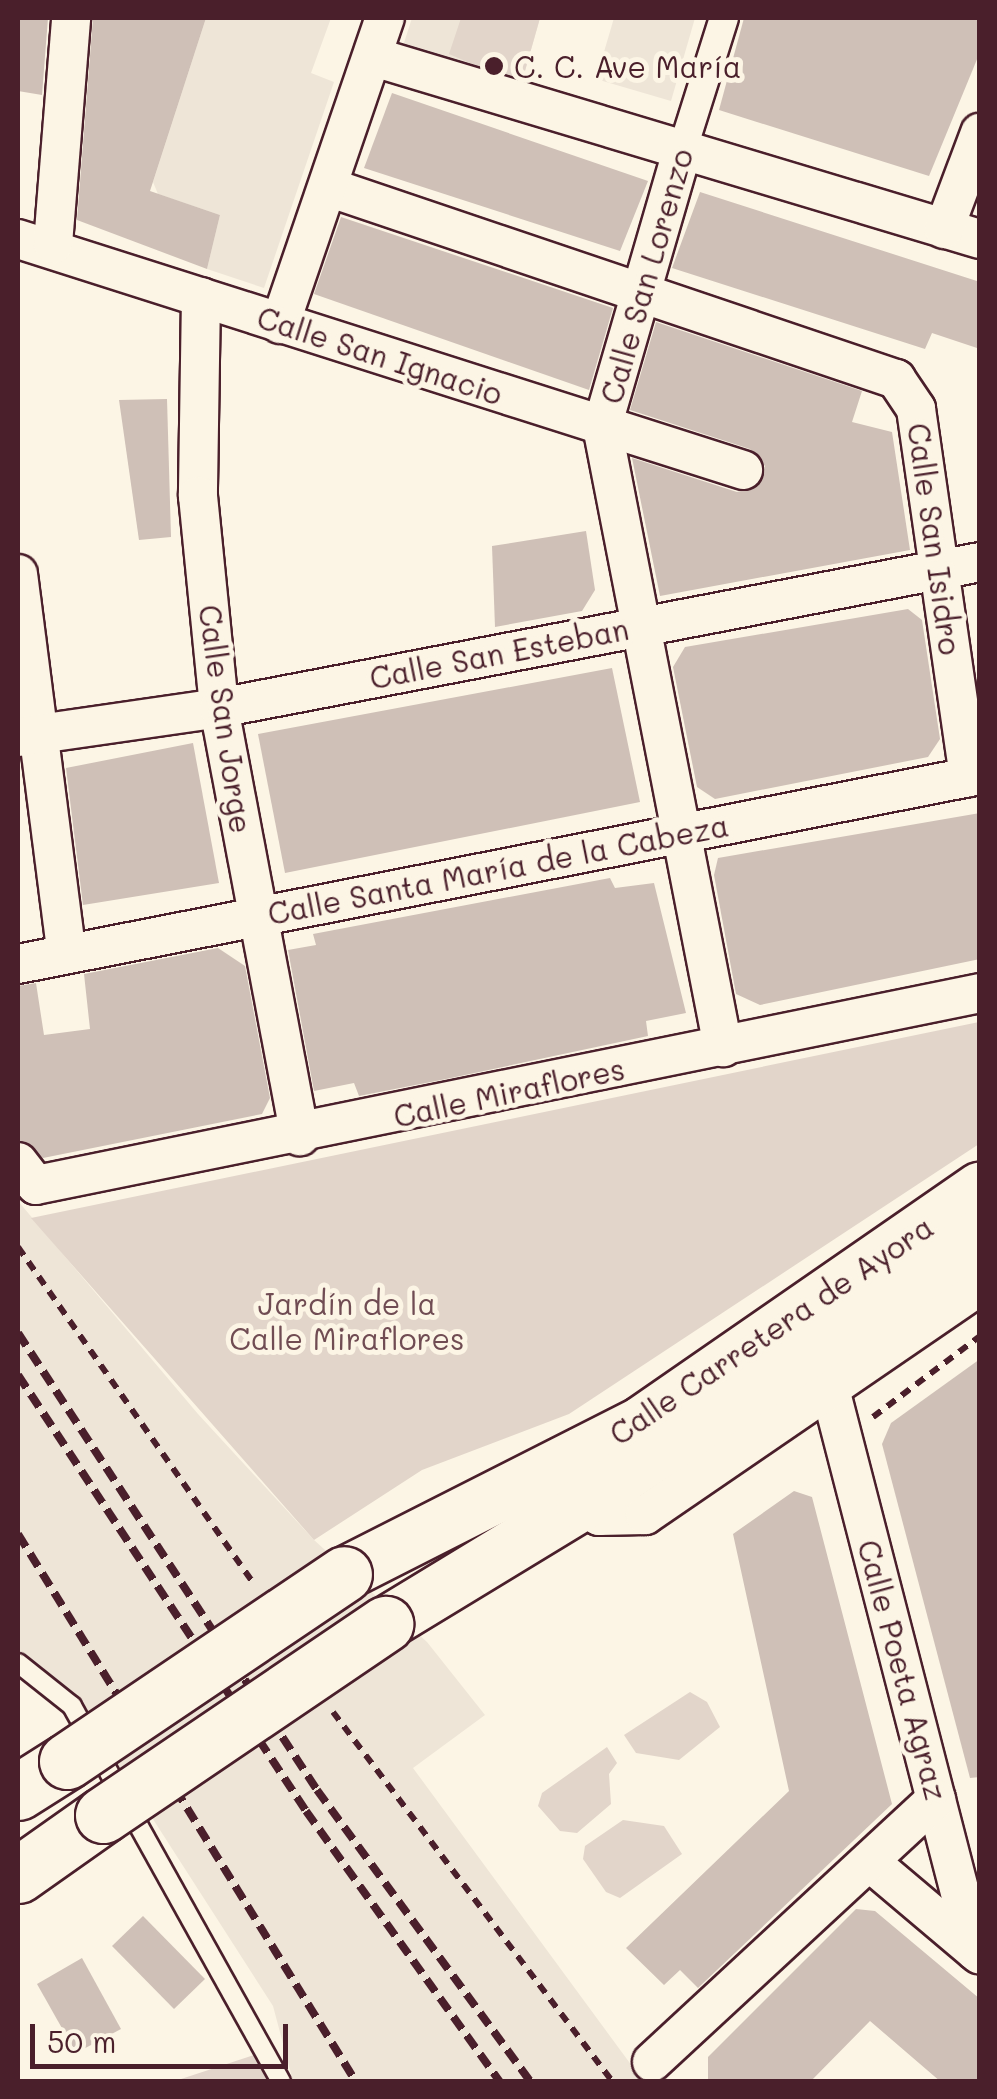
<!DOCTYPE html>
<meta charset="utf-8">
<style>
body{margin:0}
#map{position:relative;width:997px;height:2099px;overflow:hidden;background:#fcf5e5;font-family:Mali,sans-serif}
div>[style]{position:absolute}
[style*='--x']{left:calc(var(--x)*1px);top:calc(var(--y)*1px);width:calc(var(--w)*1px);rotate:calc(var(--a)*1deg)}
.built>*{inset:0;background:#eee5d7}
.green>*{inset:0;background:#e2d5ca}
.building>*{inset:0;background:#cfc0b7}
.path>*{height:6px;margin-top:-3px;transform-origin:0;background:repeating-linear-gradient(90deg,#4a1f2b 0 10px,transparent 0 18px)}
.roads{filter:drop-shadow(2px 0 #4a1f2b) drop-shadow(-2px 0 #4a1f2b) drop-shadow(0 2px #4a1f2b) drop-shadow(0 -2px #4a1f2b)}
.service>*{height:18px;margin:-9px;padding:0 9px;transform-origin:9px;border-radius:9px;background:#fcf5e5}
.pedestrian>*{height:28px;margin:-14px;padding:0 14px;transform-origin:14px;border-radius:14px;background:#fcf5e5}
.minor>*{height:38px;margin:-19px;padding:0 19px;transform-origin:19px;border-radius:19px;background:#fcf5e5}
.secondary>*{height:52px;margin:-26px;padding:0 26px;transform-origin:26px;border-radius:26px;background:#fcf5e5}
.trunk>*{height:55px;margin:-27.5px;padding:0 27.5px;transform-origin:27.5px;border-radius:27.5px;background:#fcf5e5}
.rail>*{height:8px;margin-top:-4px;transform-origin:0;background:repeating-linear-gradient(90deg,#4a1f2b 0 15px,transparent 0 23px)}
.bridges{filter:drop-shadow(2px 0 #4a1f2b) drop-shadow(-2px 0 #4a1f2b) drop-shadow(0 2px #4a1f2b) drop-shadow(0 -2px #4a1f2b)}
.trunk-bridge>*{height:55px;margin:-27.5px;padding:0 27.5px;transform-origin:27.5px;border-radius:27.5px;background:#fcf5e5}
.dots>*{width:28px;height:28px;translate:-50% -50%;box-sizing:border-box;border:5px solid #fcf5e5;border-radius:50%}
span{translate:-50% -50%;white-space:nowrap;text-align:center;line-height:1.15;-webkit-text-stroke:10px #fcf5e5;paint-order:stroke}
.poi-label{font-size:30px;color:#4a1f2b}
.left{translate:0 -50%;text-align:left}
.street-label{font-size:30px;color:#4a1f2b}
.park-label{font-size:30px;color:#704c53}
.frame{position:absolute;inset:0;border:20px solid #4a1f2b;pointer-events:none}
.scale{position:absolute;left:30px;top:2024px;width:258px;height:45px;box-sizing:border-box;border:5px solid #4a1f2b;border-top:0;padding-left:12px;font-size:30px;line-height:35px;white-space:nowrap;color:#4a1f2b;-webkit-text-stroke:8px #fcf5e5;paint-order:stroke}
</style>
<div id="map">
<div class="built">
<div style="clip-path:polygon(206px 18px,331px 18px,311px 73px,334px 82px,264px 288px,207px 269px,220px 215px,158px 194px,153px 182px)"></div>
<div style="clip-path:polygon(412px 18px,540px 18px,521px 85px,403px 46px)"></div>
<div style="clip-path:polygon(614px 18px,695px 18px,671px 101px,596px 79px)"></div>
<div style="clip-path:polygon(18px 1201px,198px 1414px,314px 1540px,427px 1642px,485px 1715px,413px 1768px,643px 2081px,293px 2081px,273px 2006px,81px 1707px,18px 1654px)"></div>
</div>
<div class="green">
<div style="clip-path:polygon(461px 18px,540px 18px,521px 85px,449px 54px)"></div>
<div style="clip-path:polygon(979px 1022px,979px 1144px,569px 1414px,422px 1470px,314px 1540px,31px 1218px)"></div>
<div style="clip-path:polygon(690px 1692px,707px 1702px,720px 1727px,679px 1760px,636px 1753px,624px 1735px)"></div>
<div style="clip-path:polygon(607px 1747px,617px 1763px,609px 1774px,611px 1804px,577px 1833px,560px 1831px,538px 1806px,542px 1793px)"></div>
<div style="clip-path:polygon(623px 1820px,664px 1826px,682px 1854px,620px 1898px,606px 1892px,583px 1859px,585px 1846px)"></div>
<div style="clip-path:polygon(254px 2055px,268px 2081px,175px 2081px)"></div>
</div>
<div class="building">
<div style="clip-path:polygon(18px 18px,48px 18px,42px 95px,18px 91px)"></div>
<div style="clip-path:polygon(93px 18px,206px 18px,150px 191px,220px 215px,207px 269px,77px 220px)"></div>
<div style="clip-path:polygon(744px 18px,980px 18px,980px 52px,929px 176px,719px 110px)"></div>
<div style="clip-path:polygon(392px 93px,648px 181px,620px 251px,364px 168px)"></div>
<div style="clip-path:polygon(700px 192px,980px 282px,980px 349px,932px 333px,925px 349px,672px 268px)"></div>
<div style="clip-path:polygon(341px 217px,613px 308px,589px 390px,314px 294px)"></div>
<div style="clip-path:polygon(656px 322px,862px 391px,852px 422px,892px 432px,910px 550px,660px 596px,632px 458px,737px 492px,757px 487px,765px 466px,750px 449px,630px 410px)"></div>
<div style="clip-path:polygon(167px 399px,171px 537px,139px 540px,119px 400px)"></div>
<div style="clip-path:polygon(586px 531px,595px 590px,582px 611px,495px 627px,492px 546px)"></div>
<div style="clip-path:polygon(908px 609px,922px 620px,940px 739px,928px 757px,715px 799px,697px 787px,673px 667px,685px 647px)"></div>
<div style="clip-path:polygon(612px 668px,640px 802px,285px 873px,258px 734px)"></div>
<div style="clip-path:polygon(193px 743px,219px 883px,83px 905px,66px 768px)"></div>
<div style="clip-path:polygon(980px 813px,980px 959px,760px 1005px,736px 994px,714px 875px,718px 858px)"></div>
<div style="clip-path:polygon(610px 878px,615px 888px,654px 883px,686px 1013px,646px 1021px,648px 1036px,446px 1079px,359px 1096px,354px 1083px,314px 1091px,288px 950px,316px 945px,313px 934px)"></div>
<div style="clip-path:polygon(218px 948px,245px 966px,270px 1098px,262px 1114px,43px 1158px,18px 1140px,18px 986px,36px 983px,44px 1035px,90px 1029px,84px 974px)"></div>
<div style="clip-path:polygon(980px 1359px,980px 1777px,970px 1778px,882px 1444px,891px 1423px)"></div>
<div style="clip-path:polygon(794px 1491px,812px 1497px,892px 1804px,698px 1988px,680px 1970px,664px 1985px,626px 1948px,789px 1791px,733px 1534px)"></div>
<div style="clip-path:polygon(856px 1909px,875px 1911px,980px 1999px,980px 2082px,941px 2082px,870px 2021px,810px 2082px,708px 2082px,708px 2057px)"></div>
<div style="clip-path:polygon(143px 1916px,205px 1979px,174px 2009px,112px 1946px)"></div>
<div style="clip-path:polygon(82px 1958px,121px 2029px,76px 2053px,37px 1984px)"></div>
</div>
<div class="path">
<div style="--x:18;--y:1247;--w:409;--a:55"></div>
<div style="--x:873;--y:1417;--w:134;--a:-37.1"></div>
<div style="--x:333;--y:1712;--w:464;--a:52.9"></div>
</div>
<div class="roads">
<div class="service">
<div style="--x:18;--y:1663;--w:69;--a:38.5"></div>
<div style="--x:72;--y:1706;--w:430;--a:60.9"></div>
</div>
<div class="pedestrian">
<div style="--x:683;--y:148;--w:136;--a:-72.5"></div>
</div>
<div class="minor">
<div style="--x:374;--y:57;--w:633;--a:16.72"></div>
<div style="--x:683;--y:148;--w:290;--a:106.2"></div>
<div style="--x:602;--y:426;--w:633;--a:78.97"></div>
<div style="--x:328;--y:187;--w:600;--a:18.68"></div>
<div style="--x:896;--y:379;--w:36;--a:56"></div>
<div style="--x:916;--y:409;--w:372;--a:81.8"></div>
<div style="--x:944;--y:229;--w:103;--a:-69.4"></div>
<div style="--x:18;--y:239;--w:761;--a:17.67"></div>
<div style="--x:53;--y:244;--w:227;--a:-85.4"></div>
<div style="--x:201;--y:297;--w:199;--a:90.9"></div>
<div style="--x:198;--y:496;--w:213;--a:84.3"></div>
<div style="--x:219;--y:708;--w:436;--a:79.3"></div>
<div style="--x:280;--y:324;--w:324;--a:-71.1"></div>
<div style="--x:18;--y:574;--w:383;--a:82.7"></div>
<div style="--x:18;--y:737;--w:203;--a:-8.2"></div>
<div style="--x:219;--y:708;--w:775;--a:-10.86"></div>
<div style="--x:18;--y:964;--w:980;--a:-11.12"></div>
<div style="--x:18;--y:1162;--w:29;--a:52"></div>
<div style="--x:36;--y:1185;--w:963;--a:-11.5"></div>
<div style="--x:830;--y:1389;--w:580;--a:75.53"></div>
<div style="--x:582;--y:1504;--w:21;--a:35"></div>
<div style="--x:599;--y:1516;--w:46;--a:-1.2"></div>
<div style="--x:645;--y:1515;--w:406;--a:-34.4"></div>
<div style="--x:870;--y:1862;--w:143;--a:40.2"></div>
<div style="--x:652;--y:2062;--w:387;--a:-42.8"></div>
</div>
<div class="secondary">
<div style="--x:344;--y:1574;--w:335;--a:-26.9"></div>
<div style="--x:643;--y:1422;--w:410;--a:-34.7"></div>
<div style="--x:385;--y:1624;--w:231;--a:-31.3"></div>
<div style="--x:582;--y:1504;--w:480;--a:-34"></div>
</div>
<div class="trunk">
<div style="--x:18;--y:1792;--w:58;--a:-32.3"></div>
<div style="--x:18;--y:1875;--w:104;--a:-35.2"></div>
</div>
</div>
<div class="rail">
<div style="--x:18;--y:1333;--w:546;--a:56.8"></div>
<div style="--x:317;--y:1790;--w:362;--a:53.8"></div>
<div style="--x:18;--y:1375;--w:523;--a:56.55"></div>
<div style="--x:306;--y:1811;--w:333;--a:54.4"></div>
<div style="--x:18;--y:1534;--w:644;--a:58.33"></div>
</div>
<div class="bridges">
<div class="trunk-bridge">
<div style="--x:67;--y:1761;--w:334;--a:-34"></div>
<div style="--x:103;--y:1815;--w:341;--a:-34.1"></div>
</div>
</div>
<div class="dots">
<div style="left:494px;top:66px;background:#4a1f2b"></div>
</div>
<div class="poi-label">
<span class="left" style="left:514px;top:66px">C. C. Ave María</span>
</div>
<div class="street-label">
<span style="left:646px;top:276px;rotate:-74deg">Calle San Lorenzo</span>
<span style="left:380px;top:355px;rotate:18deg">Calle San Ignacio</span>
<span style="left:935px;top:539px;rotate:82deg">Calle San Isidro</span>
<span style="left:499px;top:653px;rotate:-11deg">Calle San Esteban</span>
<span style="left:226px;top:719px;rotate:82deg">Calle San Jorge</span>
<span style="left:498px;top:869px;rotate:-11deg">Calle Santa María de la Cabeza</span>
<span style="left:509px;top:1092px;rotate:-12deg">Calle Miraflores</span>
<span style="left:771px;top:1330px;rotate:-34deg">Calle Carretera de Ayora</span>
<span style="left:903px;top:1670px;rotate:75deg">Calle Poeta Agraz</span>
</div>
<div class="park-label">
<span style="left:347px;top:1320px">Jardín de la<br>Calle Miraflores</span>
</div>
<div class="frame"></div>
<div class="scale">50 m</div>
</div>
